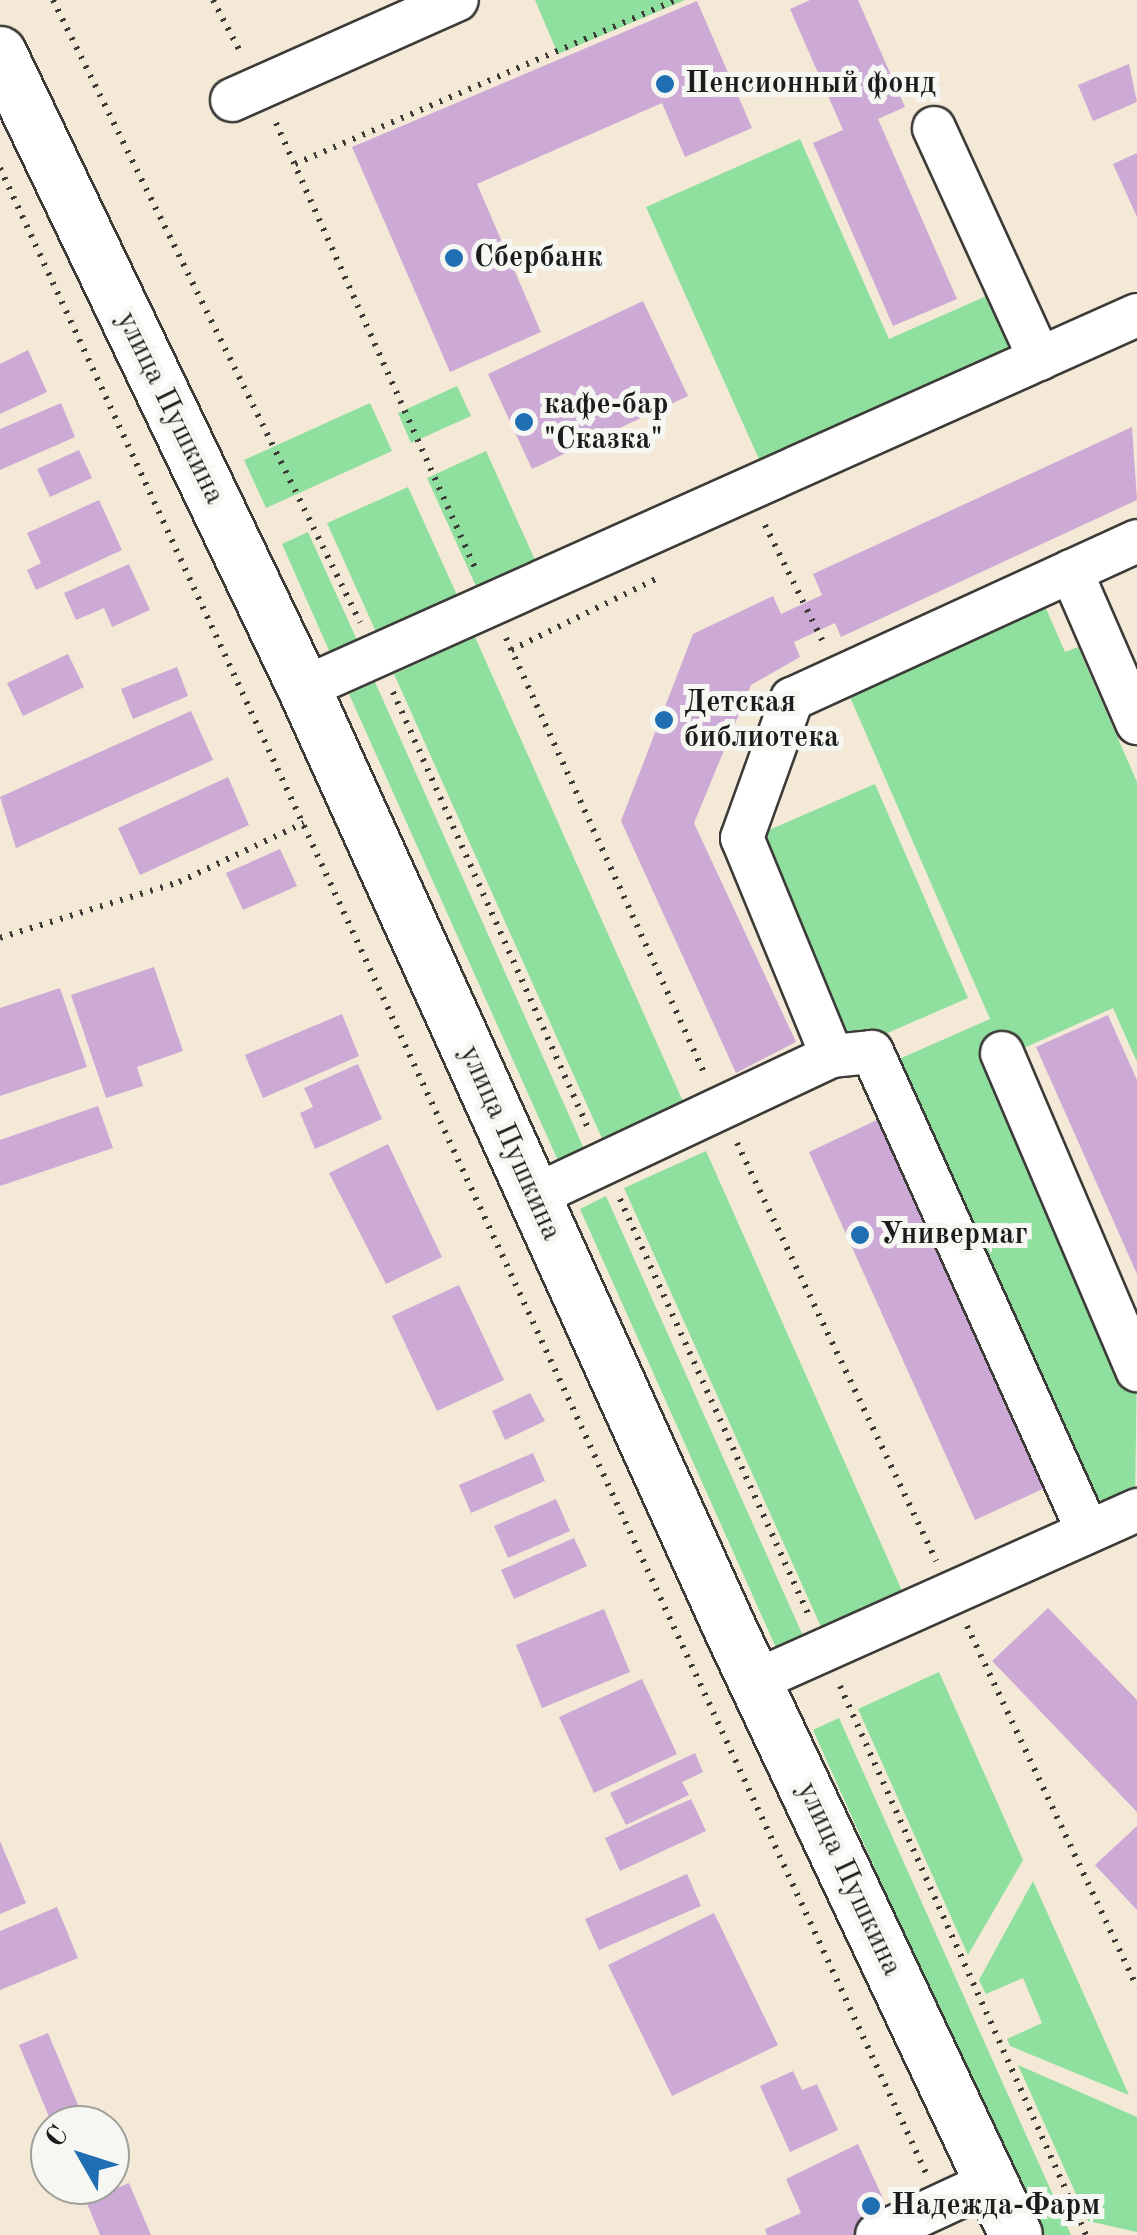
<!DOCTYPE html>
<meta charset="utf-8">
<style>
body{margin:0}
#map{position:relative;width:1137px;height:2235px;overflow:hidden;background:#f4e9d7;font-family:"Old Standard TT",serif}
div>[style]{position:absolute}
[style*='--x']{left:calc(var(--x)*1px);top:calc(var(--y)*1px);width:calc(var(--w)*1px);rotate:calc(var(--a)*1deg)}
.green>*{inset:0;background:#8fdf9e}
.building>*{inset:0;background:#cdaad5}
.path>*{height:6px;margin-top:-3px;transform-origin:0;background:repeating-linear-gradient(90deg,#3c3b38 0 2.5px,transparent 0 10.5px)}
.roads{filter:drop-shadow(2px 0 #3c3b38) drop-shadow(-2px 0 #3c3b38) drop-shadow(0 2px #3c3b38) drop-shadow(0 -2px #3c3b38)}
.minor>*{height:42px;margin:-21px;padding:0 21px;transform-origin:21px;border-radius:21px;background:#fff}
.major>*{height:52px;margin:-26px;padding:0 26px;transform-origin:26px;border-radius:26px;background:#fff}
.dots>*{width:28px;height:28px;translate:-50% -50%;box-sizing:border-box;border:5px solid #f6f6f2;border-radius:50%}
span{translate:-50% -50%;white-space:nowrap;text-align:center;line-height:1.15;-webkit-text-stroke:10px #f6f6f2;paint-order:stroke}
.poi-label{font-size:30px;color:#1c1c1c;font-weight:700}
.left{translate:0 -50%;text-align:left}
.street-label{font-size:30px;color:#1c1c1c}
.north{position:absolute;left:30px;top:2105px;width:100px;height:100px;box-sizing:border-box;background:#f6f6f2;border:2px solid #9f9f9c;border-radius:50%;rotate:309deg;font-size:28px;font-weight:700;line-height:40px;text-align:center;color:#1c1c1c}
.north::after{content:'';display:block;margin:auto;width:35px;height:45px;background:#1f6fb2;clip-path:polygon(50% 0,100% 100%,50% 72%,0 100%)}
</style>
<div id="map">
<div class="green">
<div style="clip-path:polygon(535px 0,685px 0,558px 54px)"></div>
<div style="clip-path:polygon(800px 139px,889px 339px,1000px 290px,1027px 350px,763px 468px,646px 207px)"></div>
<div style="clip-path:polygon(457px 386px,471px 416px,411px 443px,398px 413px)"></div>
<div style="clip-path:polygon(370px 403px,392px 451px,266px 508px,244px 460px)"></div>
<div style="clip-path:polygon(486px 451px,540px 571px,481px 597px,427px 478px)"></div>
<div style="clip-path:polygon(408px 487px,462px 606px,381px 643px,327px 523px)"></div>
<div style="clip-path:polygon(308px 532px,362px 651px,335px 664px,282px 544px)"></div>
<div style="clip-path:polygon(1040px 595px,1065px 652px,1078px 647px,1137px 782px,1137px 1062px,1113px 1008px,1006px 1056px,1137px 1356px,1135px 1508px,1078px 1494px,890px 1063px,990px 1019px,843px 681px)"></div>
<div style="clip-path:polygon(475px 637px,690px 1117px,609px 1154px,394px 674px)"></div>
<div style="clip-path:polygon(375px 682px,590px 1162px,564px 1174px,349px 694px)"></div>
<div style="clip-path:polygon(875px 784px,968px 998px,876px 1038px,835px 1028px,753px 837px)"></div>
<div style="clip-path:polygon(706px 1151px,903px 1593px,822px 1629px,624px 1188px)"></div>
<div style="clip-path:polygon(606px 1196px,804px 1638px,777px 1650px,580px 1209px)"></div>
<div style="clip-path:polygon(939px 1672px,1023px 1860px,968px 1955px,858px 1709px)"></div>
<div style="clip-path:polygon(839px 1718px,1071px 2235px,1039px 2235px,813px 1730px)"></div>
<div style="clip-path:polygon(1033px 1881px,1129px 2095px,1010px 2046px,1007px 2039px,1042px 2023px,1023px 1978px,986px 1994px,979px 1980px)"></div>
<div style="clip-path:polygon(1018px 2065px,1137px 2117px,1137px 2232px,1088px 2221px)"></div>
</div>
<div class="building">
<div style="clip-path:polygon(810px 0,858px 0,905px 107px,878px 119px,957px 299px,893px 326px,813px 143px,843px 130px,790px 9px)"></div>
<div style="clip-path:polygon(697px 1px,752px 128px,685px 157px,662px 103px,477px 184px,541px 332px,450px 372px,352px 147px)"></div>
<div style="clip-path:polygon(1129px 64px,1137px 102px,1093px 121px,1078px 85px)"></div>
<div style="clip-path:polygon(1137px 153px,1137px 217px,1113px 164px)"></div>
<div style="clip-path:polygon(643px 301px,688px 396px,532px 469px,488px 374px)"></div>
<div style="clip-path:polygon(28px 350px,47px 392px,0 414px,0 364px)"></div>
<div style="clip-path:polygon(61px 403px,75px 437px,0 470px,0 429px)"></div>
<div style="clip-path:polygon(1132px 427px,1137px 500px,841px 637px,835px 623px,794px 642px,800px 657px,751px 685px,694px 823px,796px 1042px,736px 1073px,621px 821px,693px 634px,773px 596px,781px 614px,822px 595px,813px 574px)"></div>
<div style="clip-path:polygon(79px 450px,92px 478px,50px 497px,37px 469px)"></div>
<div style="clip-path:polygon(99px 500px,122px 550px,36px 590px,27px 570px,41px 563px,27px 533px)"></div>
<div style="clip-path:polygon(129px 564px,150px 610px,112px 627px,104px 608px,76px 620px,64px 593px)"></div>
<div style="clip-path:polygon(68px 654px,84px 687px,23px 716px,7px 683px)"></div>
<div style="clip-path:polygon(177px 667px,188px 696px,133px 719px,121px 689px)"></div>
<div style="clip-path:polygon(191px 711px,213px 760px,16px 848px,0 797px)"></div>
<div style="clip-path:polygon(228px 777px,249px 825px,140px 875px,118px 828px)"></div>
<div style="clip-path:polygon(280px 849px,297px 886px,243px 910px,226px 873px)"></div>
<div style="clip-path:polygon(154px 967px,183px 1051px,137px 1067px,143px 1086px,106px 1098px,71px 995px)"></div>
<div style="clip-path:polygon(60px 988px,87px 1067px,0 1096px,0 1008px)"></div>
<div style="clip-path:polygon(342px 1014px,359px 1056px,263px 1098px,245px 1055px)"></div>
<div style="clip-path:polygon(1108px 1015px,1137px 1080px,1137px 1274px,1036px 1047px)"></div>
<div style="clip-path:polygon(358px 1064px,382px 1119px,315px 1149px,300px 1113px,313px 1107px,304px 1088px)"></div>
<div style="clip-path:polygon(98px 1106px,113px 1148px,0 1186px,0 1140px)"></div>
<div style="clip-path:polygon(879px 1119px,1045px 1488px,975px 1520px,809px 1152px)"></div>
<div style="clip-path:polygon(388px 1144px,442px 1257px,386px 1284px,329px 1173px)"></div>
<div style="clip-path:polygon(459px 1285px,504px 1380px,437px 1411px,392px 1316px)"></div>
<div style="clip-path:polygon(530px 1393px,545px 1421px,505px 1440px,492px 1411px)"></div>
<div style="clip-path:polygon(533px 1453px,545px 1481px,471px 1513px,459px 1485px)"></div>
<div style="clip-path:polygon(556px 1499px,570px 1531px,508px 1558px,494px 1526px)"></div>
<div style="clip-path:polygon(574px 1538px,587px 1566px,514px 1599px,501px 1570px)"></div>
<div style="clip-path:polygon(1048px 1608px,1137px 1700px,1137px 1812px,992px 1661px)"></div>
<div style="clip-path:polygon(604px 1609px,630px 1672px,542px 1708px,516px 1645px)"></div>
<div style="clip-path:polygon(642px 1679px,677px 1754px,594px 1793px,559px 1717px)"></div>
<div style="clip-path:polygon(695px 1753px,703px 1772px,682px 1782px,689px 1795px,626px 1825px,610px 1793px)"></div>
<div style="clip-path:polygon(691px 1799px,706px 1831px,620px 1871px,605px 1838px)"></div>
<div style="clip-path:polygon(1137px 1826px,1137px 1910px,1095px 1865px)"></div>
<div style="clip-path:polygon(0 1841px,26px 1903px,0 1914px)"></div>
<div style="clip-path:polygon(687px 1874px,701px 1906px,599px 1950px,585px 1919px)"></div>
<div style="clip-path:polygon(57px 1907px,78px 1958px,0 1990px,0 1931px)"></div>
<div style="clip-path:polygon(714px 1913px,778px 2045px,672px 2096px,608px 1965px)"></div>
<div style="clip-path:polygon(48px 2033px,79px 2107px,50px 2119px,19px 2045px)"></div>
<div style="clip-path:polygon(793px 2071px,802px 2090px,817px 2084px,838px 2130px,790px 2152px,760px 2086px)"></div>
<div style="clip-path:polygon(858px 2144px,894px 2222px,865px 2235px,767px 2235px,765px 2229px,801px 2213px,786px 2179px)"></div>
<div style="clip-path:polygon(129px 2183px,151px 2235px,100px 2235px,86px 2201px)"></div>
</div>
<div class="path">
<div style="--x:53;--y:0;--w:694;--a:63.73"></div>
<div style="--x:213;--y:0;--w:60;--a:62.2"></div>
<div style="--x:276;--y:123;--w:487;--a:65.9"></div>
<div style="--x:295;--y:164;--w:414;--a:-23.3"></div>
<div style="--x:0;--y:168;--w:2209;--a:65.21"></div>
<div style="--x:765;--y:525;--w:131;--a:63.6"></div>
<div style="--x:506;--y:638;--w:478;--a:65.5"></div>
<div style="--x:511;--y:650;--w:161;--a:-26.1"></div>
<div style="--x:393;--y:692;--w:478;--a:65.9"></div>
<div style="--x:0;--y:938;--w:188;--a:-17.4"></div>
<div style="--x:179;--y:882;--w:138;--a:-25.3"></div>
<div style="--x:737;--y:1143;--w:463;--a:64.5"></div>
<div style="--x:620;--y:1199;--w:457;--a:65.6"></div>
<div style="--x:967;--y:1626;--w:399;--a:64.8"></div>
<div style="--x:840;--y:1686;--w:602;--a:65.86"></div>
</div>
<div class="roads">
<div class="minor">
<div style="--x:232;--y:100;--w:246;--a:-24"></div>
<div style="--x:934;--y:128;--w:254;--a:65.4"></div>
<div style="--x:1071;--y:571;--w:166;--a:66.5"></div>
<div style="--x:304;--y:688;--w:913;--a:-24.12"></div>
<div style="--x:1002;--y:1053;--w:345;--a:66.9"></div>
<div style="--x:832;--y:1056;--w:40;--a:-5.7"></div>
<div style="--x:872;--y:1052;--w:526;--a:65.77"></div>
<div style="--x:534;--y:1196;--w:329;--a:-25.2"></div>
<div style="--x:832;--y:1056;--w:236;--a:-112.4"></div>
<div style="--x:742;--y:838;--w:148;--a:-70.2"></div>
<div style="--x:792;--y:699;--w:379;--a:-24.6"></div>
<div style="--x:755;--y:1681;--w:419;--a:-24.1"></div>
<div style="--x:877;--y:2235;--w:126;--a:-24.9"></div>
</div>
<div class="major">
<div style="--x:0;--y:53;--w:704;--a:64.42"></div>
<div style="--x:304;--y:688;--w:1040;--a:65.63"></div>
<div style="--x:733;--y:1635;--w:663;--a:64.75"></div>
</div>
</div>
<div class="dots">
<div style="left:665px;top:84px;background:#1f6fb2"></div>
<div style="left:454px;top:258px;background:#1f6fb2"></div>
<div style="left:524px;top:422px;background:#1f6fb2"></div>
<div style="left:664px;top:720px;background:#1f6fb2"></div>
<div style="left:860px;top:1235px;background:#1f6fb2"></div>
<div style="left:871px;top:2206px;background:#1f6fb2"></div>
</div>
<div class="poi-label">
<span class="left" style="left:685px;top:84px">Пенсионный фонд</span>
<span class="left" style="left:474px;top:258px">Сбербанк</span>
<span class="left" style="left:544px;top:422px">кафе-бар<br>"Сказка"</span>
<span class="left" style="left:684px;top:720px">Детская<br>библиотека</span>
<span class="left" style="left:880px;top:1235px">Универмаг</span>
<span class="left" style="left:891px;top:2206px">Надежда-Фарм</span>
</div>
<div class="street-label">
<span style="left:170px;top:408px;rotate:64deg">улица Пушкина</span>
<span style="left:510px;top:1143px;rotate:66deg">улица Пушкина</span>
<span style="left:849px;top:1879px;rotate:65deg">улица Пушкина</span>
</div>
<div class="north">С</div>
</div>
